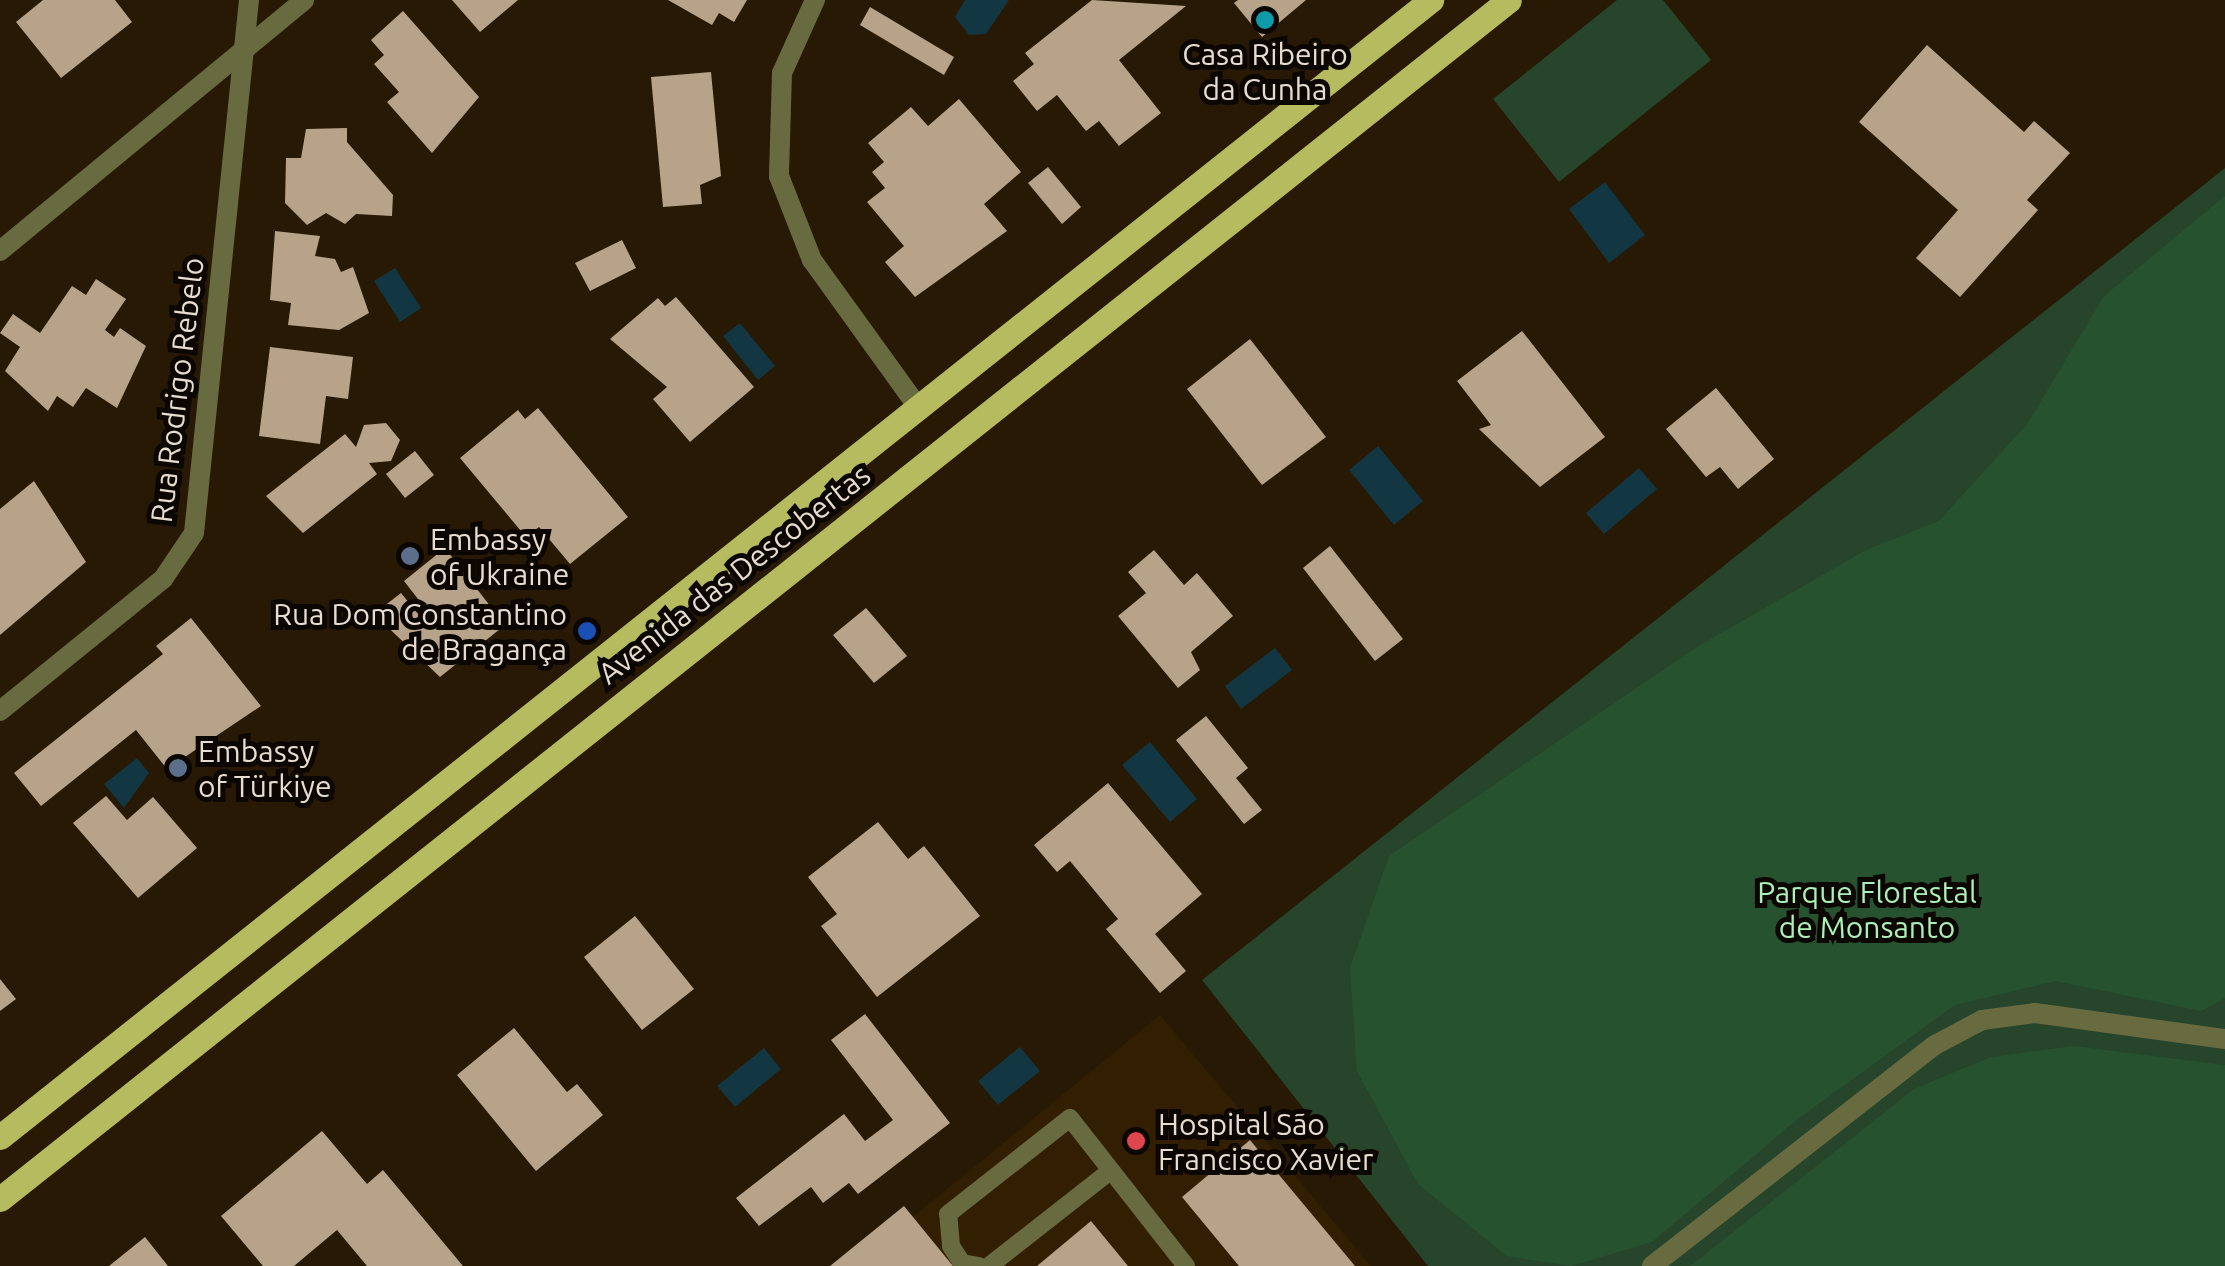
<!DOCTYPE html>
<meta charset="utf-8">
<style>
body{margin:0}
#map{position:relative;width:2225px;height:1266px;overflow:hidden;background:#271903;font-family:Ubuntu,sans-serif}
div>[style]{position:absolute}
[style*='--x']{left:calc(var(--x)*1px);top:calc(var(--y)*1px);width:calc(var(--w)*1px);rotate:calc(var(--a)*1deg)}
.built>*{inset:0;background:#321f02}
.green>*{inset:0;background:#26452b}
.forest>*{inset:0;background:#27522f}
.water>*{inset:0;background:#123742}
.building>*{inset:0;background:#b6a389}
.service>*{height:18px;margin:-9px;padding:0 9px;transform-origin:9px;border-radius:9px;background:#686a40}
.minor>*{height:20px;margin:-10px;padding:0 10px;transform-origin:10px;border-radius:10px;background:#686a40}
.primary>*{height:25px;margin:-12.5px;padding:0 12.5px;transform-origin:12.5px;border-radius:12.5px;background:#b7bb5f}
.dots>*{width:28px;height:28px;translate:-50% -50%;box-sizing:border-box;border:5px solid #0b0601;border-radius:50%}
span{translate:-50% -50%;white-space:nowrap;text-align:center;line-height:1.15;-webkit-text-stroke:10px #0b0601;paint-order:stroke}
.poi-label{font-size:30px;color:#e6dccf}
.left{translate:0 -50%;text-align:left}
.right{translate:-100% -50%;text-align:right}
.street-label{font-size:30px;color:#e6dccf}
.park-label{font-size:30px;color:#abf0b6}
</style>
<div id="map">
<div class="built">
<div style="clip-path:polygon(1160px 1015px,1371px 1266px,853px 1266px)"></div>
</div>
<div class="green">
<div style="clip-path:polygon(1617px 0,1663px 0,1711px 60px,1559px 182px,1493px 99px)"></div>
<div style="clip-path:polygon(2225px 168px,2225px 1266px,1428px 1266px,1202px 980px)"></div>
</div>
<div class="forest">
<div style="clip-path:polygon(2225px 196px,2225px 998px,2201px 1011px,2056px 981px,1955px 1005px,1799px 1118px,1652px 1242px,1571px 1266px,1507px 1256px,1418px 1184px,1357px 1071px,1350px 968px,1389px 856px,1697px 647px,1866px 550px,1939px 521px,2028px 423px,2104px 296px)"></div>
<div style="clip-path:polygon(2074px 1046px,2225px 1065px,2225px 1266px,1690px 1266px,1914px 1089px,1991px 1057px)"></div>
</div>
<div class="water">
<div style="clip-path:polygon(965px 0,1009px 0,986px 34px,969px 35px,955px 17px)"></div>
<div style="clip-path:polygon(1605px 182px,1645px 235px,1609px 263px,1569px 209px)"></div>
<div style="clip-path:polygon(395px 268px,421px 308px,400px 322px,374px 281px)"></div>
<div style="clip-path:polygon(740px 323px,775px 366px,758px 380px,723px 336px)"></div>
<div style="clip-path:polygon(1378px 446px,1423px 501px,1394px 525px,1349px 470px)"></div>
<div style="clip-path:polygon(1639px 468px,1657px 489px,1604px 534px,1586px 513px)"></div>
<div style="clip-path:polygon(1275px 648px,1292px 670px,1241px 709px,1225px 686px)"></div>
<div style="clip-path:polygon(1150px 742px,1197px 799px,1170px 822px,1122px 765px)"></div>
<div style="clip-path:polygon(137px 758px,149px 773px,124px 808px,104px 784px)"></div>
<div style="clip-path:polygon(1020px 1047px,1040px 1071px,998px 1105px,978px 1081px)"></div>
<div style="clip-path:polygon(764px 1048px,781px 1069px,735px 1107px,717px 1086px)"></div>
</div>
<div class="building">
<div style="clip-path:polygon(43px 0,115px 0,132px 22px,61px 78px,16px 22px)"></div>
<div style="clip-path:polygon(452px 0,518px 0,480px 32px)"></div>
<div style="clip-path:polygon(668px 0,747px 0,734px 22px,719px 13px,712px 25px)"></div>
<div style="clip-path:polygon(1092px 0,1186px 6px,1119px 60px,1161px 113px,1119px 146px,1099px 121px,1086px 131px,1057px 95px,1037px 111px,1013px 81px,1034px 64px,1025px 53px)"></div>
<div style="clip-path:polygon(1306px 0,1262px 37px,1234px 3px,1238px 0)"></div>
<div style="clip-path:polygon(870px 7px,954px 57px,944px 75px,860px 25px)"></div>
<div style="clip-path:polygon(403px 11px,479px 97px,432px 153px,387px 102px,399px 92px,374px 64px,384px 55px,371px 40px)"></div>
<div style="clip-path:polygon(1927px 45px,2024px 132px,2034px 121px,2070px 153px,2027px 200px,2038px 210px,1960px 297px,1916px 258px,1958px 210px,1859px 122px)"></div>
<div style="clip-path:polygon(711px 72px,721px 176px,700px 185px,702px 204px,663px 207px,651px 77px)"></div>
<div style="clip-path:polygon(959px 99px,1021px 172px,984px 204px,1007px 231px,915px 297px,885px 262px,904px 246px,867px 202px,885px 188px,872px 172px,884px 162px,868px 143px,911px 107px,928px 126px)"></div>
<div style="clip-path:polygon(347px 128px,347px 142px,393px 195px,392px 216px,356px 214px,345px 224px,326px 213px,307px 225px,285px 203px,286px 158px,301px 158px,306px 129px)"></div>
<div style="clip-path:polygon(1048px 167px,1081px 207px,1062px 224px,1028px 183px)"></div>
<div style="clip-path:polygon(275px 231px,320px 236px,315px 256px,335px 259px,341px 272px,353px 267px,369px 313px,339px 330px,288px 325px,291px 303px,270px 300px)"></div>
<div style="clip-path:polygon(622px 240px,636px 268px,590px 291px,575px 263px)"></div>
<div style="clip-path:polygon(96px 279px,126px 299px,105px 330px,114px 337px,120px 328px,146px 346px,117px 408px,86px 388px,73px 407px,57px 396px,48px 411px,5px 371px,20px 347px,0 333px,13px 314px,40px 333px,72px 286px,86px 295px)"></div>
<div style="clip-path:polygon(676px 297px,754px 387px,690px 442px,653px 399px,667px 387px,610px 339px,658px 298px,665px 306px)"></div>
<div style="clip-path:polygon(1522px 331px,1605px 437px,1540px 487px,1479px 429px,1491px 425px,1457px 381px)"></div>
<div style="clip-path:polygon(1250px 339px,1326px 437px,1262px 485px,1187px 389px)"></div>
<div style="clip-path:polygon(270px 347px,353px 357px,348px 399px,326px 396px,320px 444px,259px 436px)"></div>
<div style="clip-path:polygon(1716px 388px,1774px 459px,1738px 489px,1720px 467px,1706px 477px,1666px 429px)"></div>
<div style="clip-path:polygon(538px 408px,628px 517px,570px 564px,539px 527px,526px 537px,460px 458px,518px 410px,525px 419px)"></div>
<div style="clip-path:polygon(386px 423px,400px 440px,391px 461px,369px 463px,377px 474px,303px 533px,266px 496px,345px 434px,356px 447px,364px 425px)"></div>
<div style="clip-path:polygon(415px 451px,434px 475px,405px 498px,386px 474px)"></div>
<div style="clip-path:polygon(34px 481px,86px 562px,0 635px,0 509px)"></div>
<div style="clip-path:polygon(1330px 546px,1403px 639px,1375px 661px,1303px 568px)"></div>
<div style="clip-path:polygon(445px 548px,505px 625px,440px 677px,374px 614px,401px 593px,418px 614px,425px 608px,404px 581px)"></div>
<div style="clip-path:polygon(1154px 550px,1184px 585px,1197px 573px,1233px 616px,1191px 652px,1200px 670px,1178px 688px,1118px 616px,1146px 593px,1128px 572px)"></div>
<div style="clip-path:polygon(866px 608px,907px 656px,874px 683px,833px 635px)"></div>
<div style="clip-path:polygon(191px 618px,261px 706px,167px 769px,136px 730px,41px 806px,14px 773px,163px 654px,156px 646px)"></div>
<div style="clip-path:polygon(1206px 716px,1248px 768px,1236px 778px,1262px 810px,1244px 824px,1176px 740px)"></div>
<div style="clip-path:polygon(1108px 783px,1202px 894px,1155px 934px,1186px 971px,1160px 993px,1106px 929px,1118px 919px,1070px 861px,1057px 872px,1034px 845px)"></div>
<div style="clip-path:polygon(106px 796px,127px 820px,153px 797px,197px 848px,138px 898px,73px 823px)"></div>
<div style="clip-path:polygon(878px 822px,908px 859px,924px 846px,980px 916px,877px 997px,821px 926px,837px 914px,808px 877px)"></div>
<div style="clip-path:polygon(635px 916px,694px 989px,642px 1030px,584px 957px)"></div>
<div style="clip-path:polygon(0 979px,16px 999px,0 1011px)"></div>
<div style="clip-path:polygon(865px 1014px,950px 1123px,858px 1194px,849px 1183px,823px 1203px,811px 1187px,759px 1226px,736px 1198px,844px 1114px,865px 1141px,893px 1120px,831px 1040px)"></div>
<div style="clip-path:polygon(514px 1028px,567px 1092px,577px 1084px,603px 1115px,536px 1171px,457px 1075px)"></div>
<div style="clip-path:polygon(322px 1131px,367px 1184px,383px 1170px,463px 1266px,367px 1266px,337px 1230px,294px 1266px,263px 1266px,221px 1216px)"></div>
<div style="clip-path:polygon(1250px 1140px,1355px 1266px,1239px 1266px,1182px 1197px)"></div>
<div style="clip-path:polygon(904px 1206px,953px 1266px,830px 1266px)"></div>
<div style="clip-path:polygon(1091px 1221px,1128px 1266px,1037px 1266px)"></div>
<div style="clip-path:polygon(145px 1237px,168px 1266px,109px 1266px)"></div>
</div>
<div class="service">
<div style="--x:979;--y:1266;--w:17;--a:-170"></div>
<div style="--x:962;--y:1263;--w:20;--a:-123"></div>
<div style="--x:951;--y:1246;--w:32;--a:-95"></div>
<div style="--x:948;--y:1214;--w:155;--a:-38.2"></div>
<div style="--x:1070;--y:1118;--w:188;--a:51.9"></div>
<div style="--x:989;--y:1266;--w:152;--a:-38.1"></div>
</div>
<div class="minor">
<div style="--x:815;--y:0;--w:80;--a:114.3"></div>
<div style="--x:782;--y:73;--w:103;--a:91.7"></div>
<div style="--x:779;--y:176;--w:90;--a:68.6"></div>
<div style="--x:812;--y:260;--w:181;--a:54.2"></div>
<div style="--x:0;--y:251;--w:394;--a:-39.5"></div>
<div style="--x:0;--y:711;--w:210;--a:-39"></div>
<div style="--x:163;--y:579;--w:55;--a:-56"></div>
<div style="--x:194;--y:533;--w:536;--a:-84.11"></div>
<div style="--x:1652;--y:1266;--w:359;--a:-38"></div>
<div style="--x:1935;--y:1045;--w:53;--a:-28"></div>
<div style="--x:1982;--y:1020;--w:53;--a:-7.5"></div>
<div style="--x:2035;--y:1013;--w:192;--a:7.8"></div>
</div>
<div class="primary">
<div style="--x:0;--y:1137;--w:1828;--a:-38.47"></div>
<div style="--x:0;--y:1199;--w:1927;--a:-38.47"></div>
</div>
<div class="dots">
<div style="left:1265px;top:20px;background:#0f9aa8"></div>
<div style="left:410px;top:556px;background:#5c6f8a"></div>
<div style="left:587px;top:631px;background:#1a4fb4"></div>
<div style="left:178px;top:768px;background:#5c6f8a"></div>
<div style="left:1136px;top:1141px;background:#e0444e"></div>
</div>
<div class="poi-label">
<span style="left:1265px;top:71px">Casa Ribeiro<br>da Cunha</span>
<span class="left" style="left:430px;top:556px">Embassy<br>of Ukraine</span>
<span class="right" style="left:567px;top:631px">Rua Dom Constantino<br>de Bragança</span>
<span class="left" style="left:198px;top:768px">Embassy<br>of Türkiye</span>
<span class="left" style="left:1158px;top:1141px">Hospital São<br>Francisco Xavier</span>
</div>
<div class="street-label">
<span style="left:177px;top:390px;rotate:-83deg">Rua Rodrigo Rebelo</span>
<span style="left:734px;top:574px;rotate:-38deg">Avenida das Descobertas</span>
</div>
<div class="park-label">
<span style="left:1867px;top:909px">Parque Florestal<br>de Monsanto</span>
</div>
</div>
